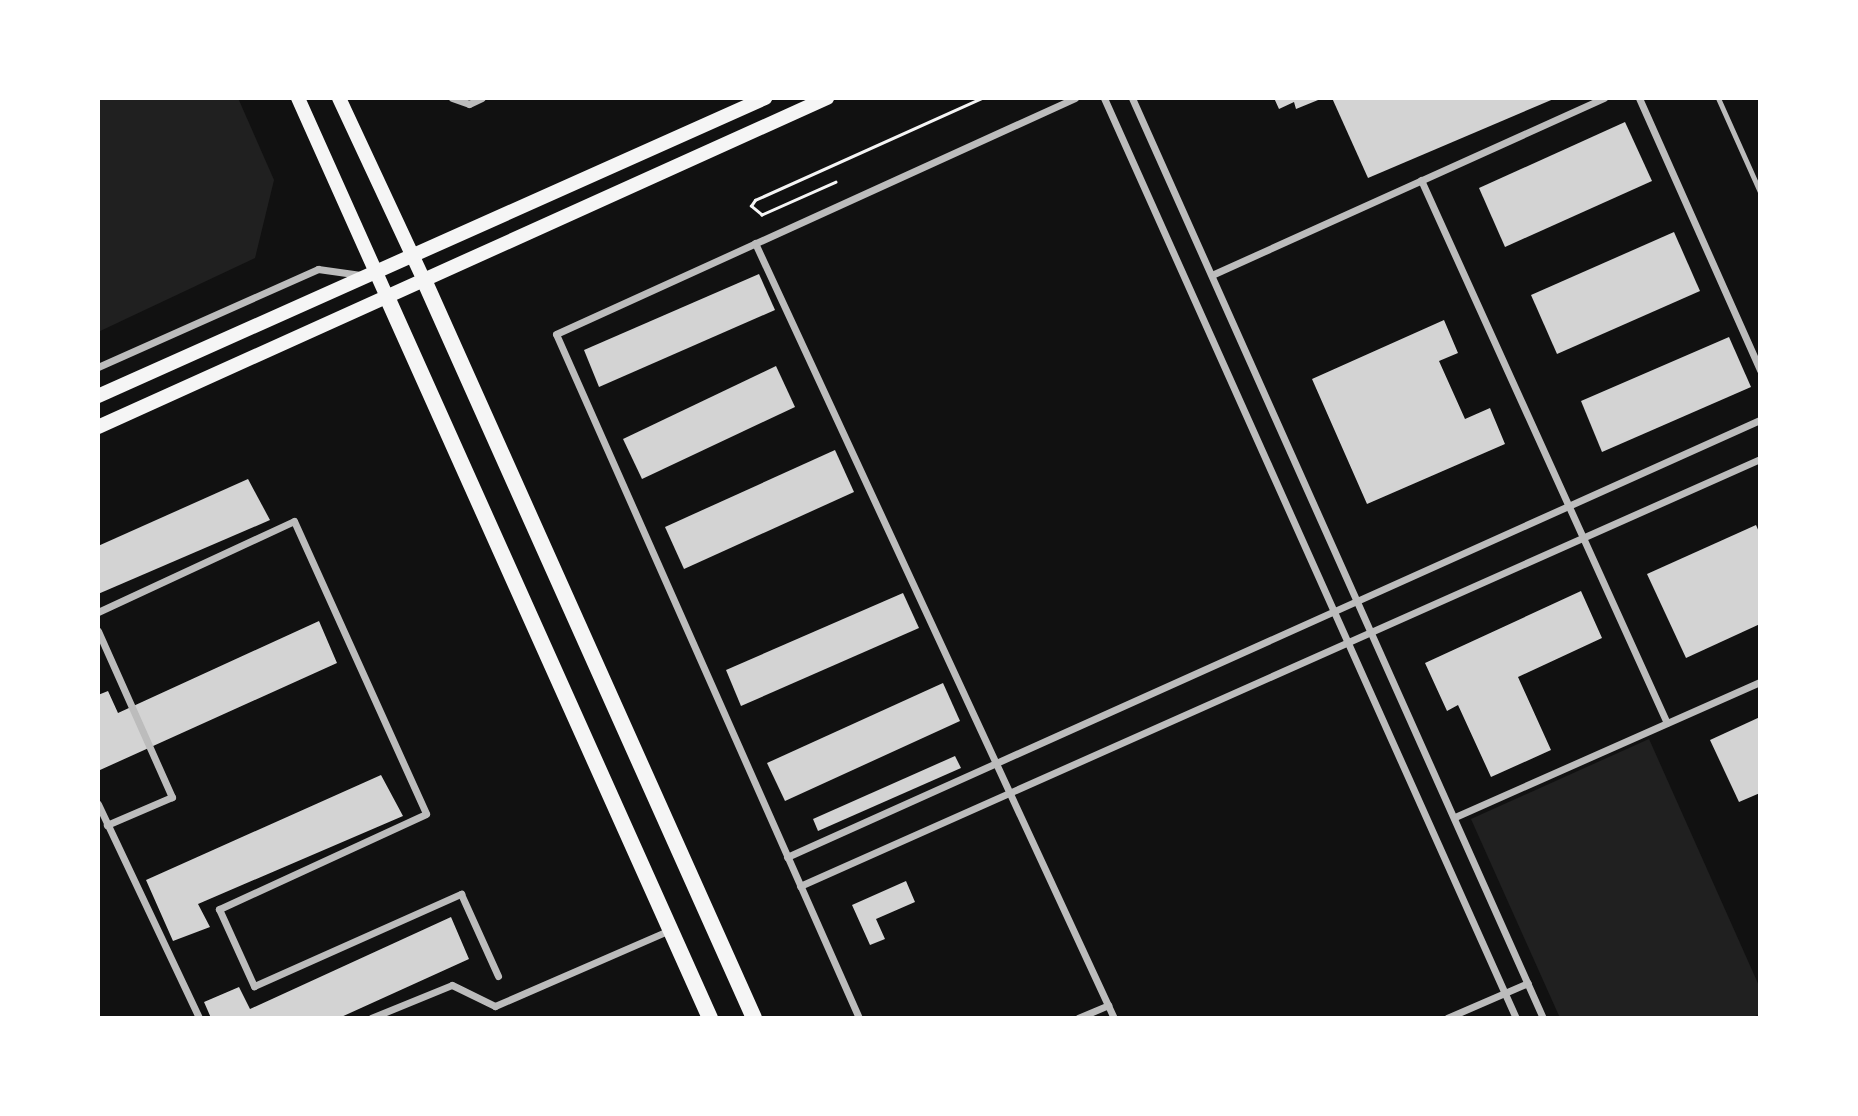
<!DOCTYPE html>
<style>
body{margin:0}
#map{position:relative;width:1858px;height:1116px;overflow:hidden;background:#111;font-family:Arial,sans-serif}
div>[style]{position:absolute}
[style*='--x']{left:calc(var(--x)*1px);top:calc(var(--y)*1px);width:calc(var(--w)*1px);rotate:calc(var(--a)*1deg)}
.green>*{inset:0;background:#202020}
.building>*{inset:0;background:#d3d3d3}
.path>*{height:2.5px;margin:-1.25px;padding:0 1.25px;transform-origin:1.25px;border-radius:1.25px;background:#f5f5f5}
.service>*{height:5px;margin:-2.5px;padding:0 2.5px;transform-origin:2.5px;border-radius:2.5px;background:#bcbcbc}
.minor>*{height:7px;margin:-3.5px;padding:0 3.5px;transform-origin:3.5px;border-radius:3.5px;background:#bcbcbc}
.secondary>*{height:14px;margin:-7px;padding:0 7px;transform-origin:7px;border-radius:7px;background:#f5f5f5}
.primary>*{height:16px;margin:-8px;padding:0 8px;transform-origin:8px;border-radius:8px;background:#f5f5f5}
span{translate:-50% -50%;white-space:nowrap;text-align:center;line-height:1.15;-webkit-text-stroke:5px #fff;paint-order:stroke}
.frame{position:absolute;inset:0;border:100px solid #fff;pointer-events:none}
</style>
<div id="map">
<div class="green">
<div style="clip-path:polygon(98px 98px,238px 98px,274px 180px,255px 258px,98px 332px)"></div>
<div style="clip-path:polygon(1649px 739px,1760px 988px,1760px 1014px,1750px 1018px,1560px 1018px,1471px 819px)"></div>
</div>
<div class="building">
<div style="clip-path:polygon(1274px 98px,1323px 98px,1296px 109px,1294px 102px,1279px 109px)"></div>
<div style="clip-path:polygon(1332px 98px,1556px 98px,1368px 178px)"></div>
<div style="clip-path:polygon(1625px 122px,1652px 181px,1505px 247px,1479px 188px)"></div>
<div style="clip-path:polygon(1674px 232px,1700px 291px,1557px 354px,1531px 295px)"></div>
<div style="clip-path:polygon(759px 274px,775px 310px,599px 387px,584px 350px)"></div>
<div style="clip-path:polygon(1444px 320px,1458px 353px,1439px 361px,1465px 419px,1490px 408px,1505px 444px,1367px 504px,1312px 379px)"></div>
<div style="clip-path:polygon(1729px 337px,1751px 387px,1602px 452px,1581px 401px)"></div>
<div style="clip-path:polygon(776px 366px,795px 407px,642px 479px,623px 439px)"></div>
<div style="clip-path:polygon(835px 450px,854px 492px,684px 569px,665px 527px)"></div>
<div style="clip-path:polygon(248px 479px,270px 520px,98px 594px,98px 546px)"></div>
<div style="clip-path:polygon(1756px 525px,1760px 534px,1760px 624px,1686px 658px,1647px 574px)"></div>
<div style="clip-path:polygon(1581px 591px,1602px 638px,1518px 677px,1551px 750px,1491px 777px,1458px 705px,1447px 711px,1425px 663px)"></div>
<div style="clip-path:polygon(903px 593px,919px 628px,741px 706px,726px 670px)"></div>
<div style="clip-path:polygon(319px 621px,337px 663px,100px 770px,98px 695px,108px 691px,118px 713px)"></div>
<div style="clip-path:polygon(943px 683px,960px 721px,785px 801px,767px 763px)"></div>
<div style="clip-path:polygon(1760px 717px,1760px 793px,1739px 802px,1710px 740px)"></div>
<div style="clip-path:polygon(955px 756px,961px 768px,818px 831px,813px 819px)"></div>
<div style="clip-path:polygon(381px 775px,403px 816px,198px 904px,210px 927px,173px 941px,146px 880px)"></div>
<div style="clip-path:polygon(906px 881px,915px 902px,876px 919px,885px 939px,870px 945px,852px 905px)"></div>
<div style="clip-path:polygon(451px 917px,469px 959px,339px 1018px,211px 1018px,204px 1002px,239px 987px,250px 1009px)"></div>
</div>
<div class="path">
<div style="--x:836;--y:182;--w:81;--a:156"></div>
<div style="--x:762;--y:215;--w:14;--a:-141"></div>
<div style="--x:751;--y:206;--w:7;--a:-56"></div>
<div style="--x:755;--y:200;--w:249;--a:-24.2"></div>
</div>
<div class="service">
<div style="--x:1718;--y:98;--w:103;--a:65.9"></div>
</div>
<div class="minor">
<div style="--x:452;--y:98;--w:18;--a:19"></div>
<div style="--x:469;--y:104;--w:14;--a:-25"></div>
<div style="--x:1104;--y:98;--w:1008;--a:65.88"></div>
<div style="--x:1132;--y:98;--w:1008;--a:65.93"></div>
<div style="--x:1639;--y:98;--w:298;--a:66"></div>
<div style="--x:1421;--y:180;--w:596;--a:65.63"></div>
<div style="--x:755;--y:243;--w:854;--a:65.15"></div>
<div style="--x:1214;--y:274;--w:428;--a:-24.3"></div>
<div style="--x:98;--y:367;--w:241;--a:-24"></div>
<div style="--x:318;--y:269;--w:43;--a:7.9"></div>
<div style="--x:98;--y:612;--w:216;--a:-24.9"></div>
<div style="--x:294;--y:521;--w:321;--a:65.7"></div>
<div style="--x:426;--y:814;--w:228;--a:155.3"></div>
<div style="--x:219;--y:909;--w:85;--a:65.6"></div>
<div style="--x:254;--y:986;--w:227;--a:-24"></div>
<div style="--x:461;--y:894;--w:90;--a:65.7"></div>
<div style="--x:98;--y:631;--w:182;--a:66"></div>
<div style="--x:172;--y:797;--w:71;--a:156.7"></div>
<div style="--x:98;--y:804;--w:237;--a:64.7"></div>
<div style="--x:1455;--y:817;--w:334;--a:-23.9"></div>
<div style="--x:787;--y:857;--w:1067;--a:-24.19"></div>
<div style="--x:800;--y:886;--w:1051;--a:-23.98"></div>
<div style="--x:371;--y:1018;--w:87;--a:-22.2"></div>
<div style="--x:452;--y:985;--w:48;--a:26"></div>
<div style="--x:495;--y:1006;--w:191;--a:-23.5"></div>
<div style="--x:859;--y:1018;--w:748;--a:-113.89"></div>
<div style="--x:556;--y:334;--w:570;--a:-24.45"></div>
<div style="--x:1078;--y:1018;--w:33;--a:-23"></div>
<div style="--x:1447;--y:1018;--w:88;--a:-23.4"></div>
</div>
<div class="secondary">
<div style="--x:298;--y:98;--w:218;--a:65.9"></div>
<div style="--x:339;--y:98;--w:201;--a:65"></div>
<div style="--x:98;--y:396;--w:731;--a:-24.07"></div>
<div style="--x:98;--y:427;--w:800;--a:-24.29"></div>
</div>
<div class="primary">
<div style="--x:424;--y:280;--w:808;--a:65.91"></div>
<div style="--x:387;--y:297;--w:790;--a:65.87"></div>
</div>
<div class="frame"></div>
</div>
